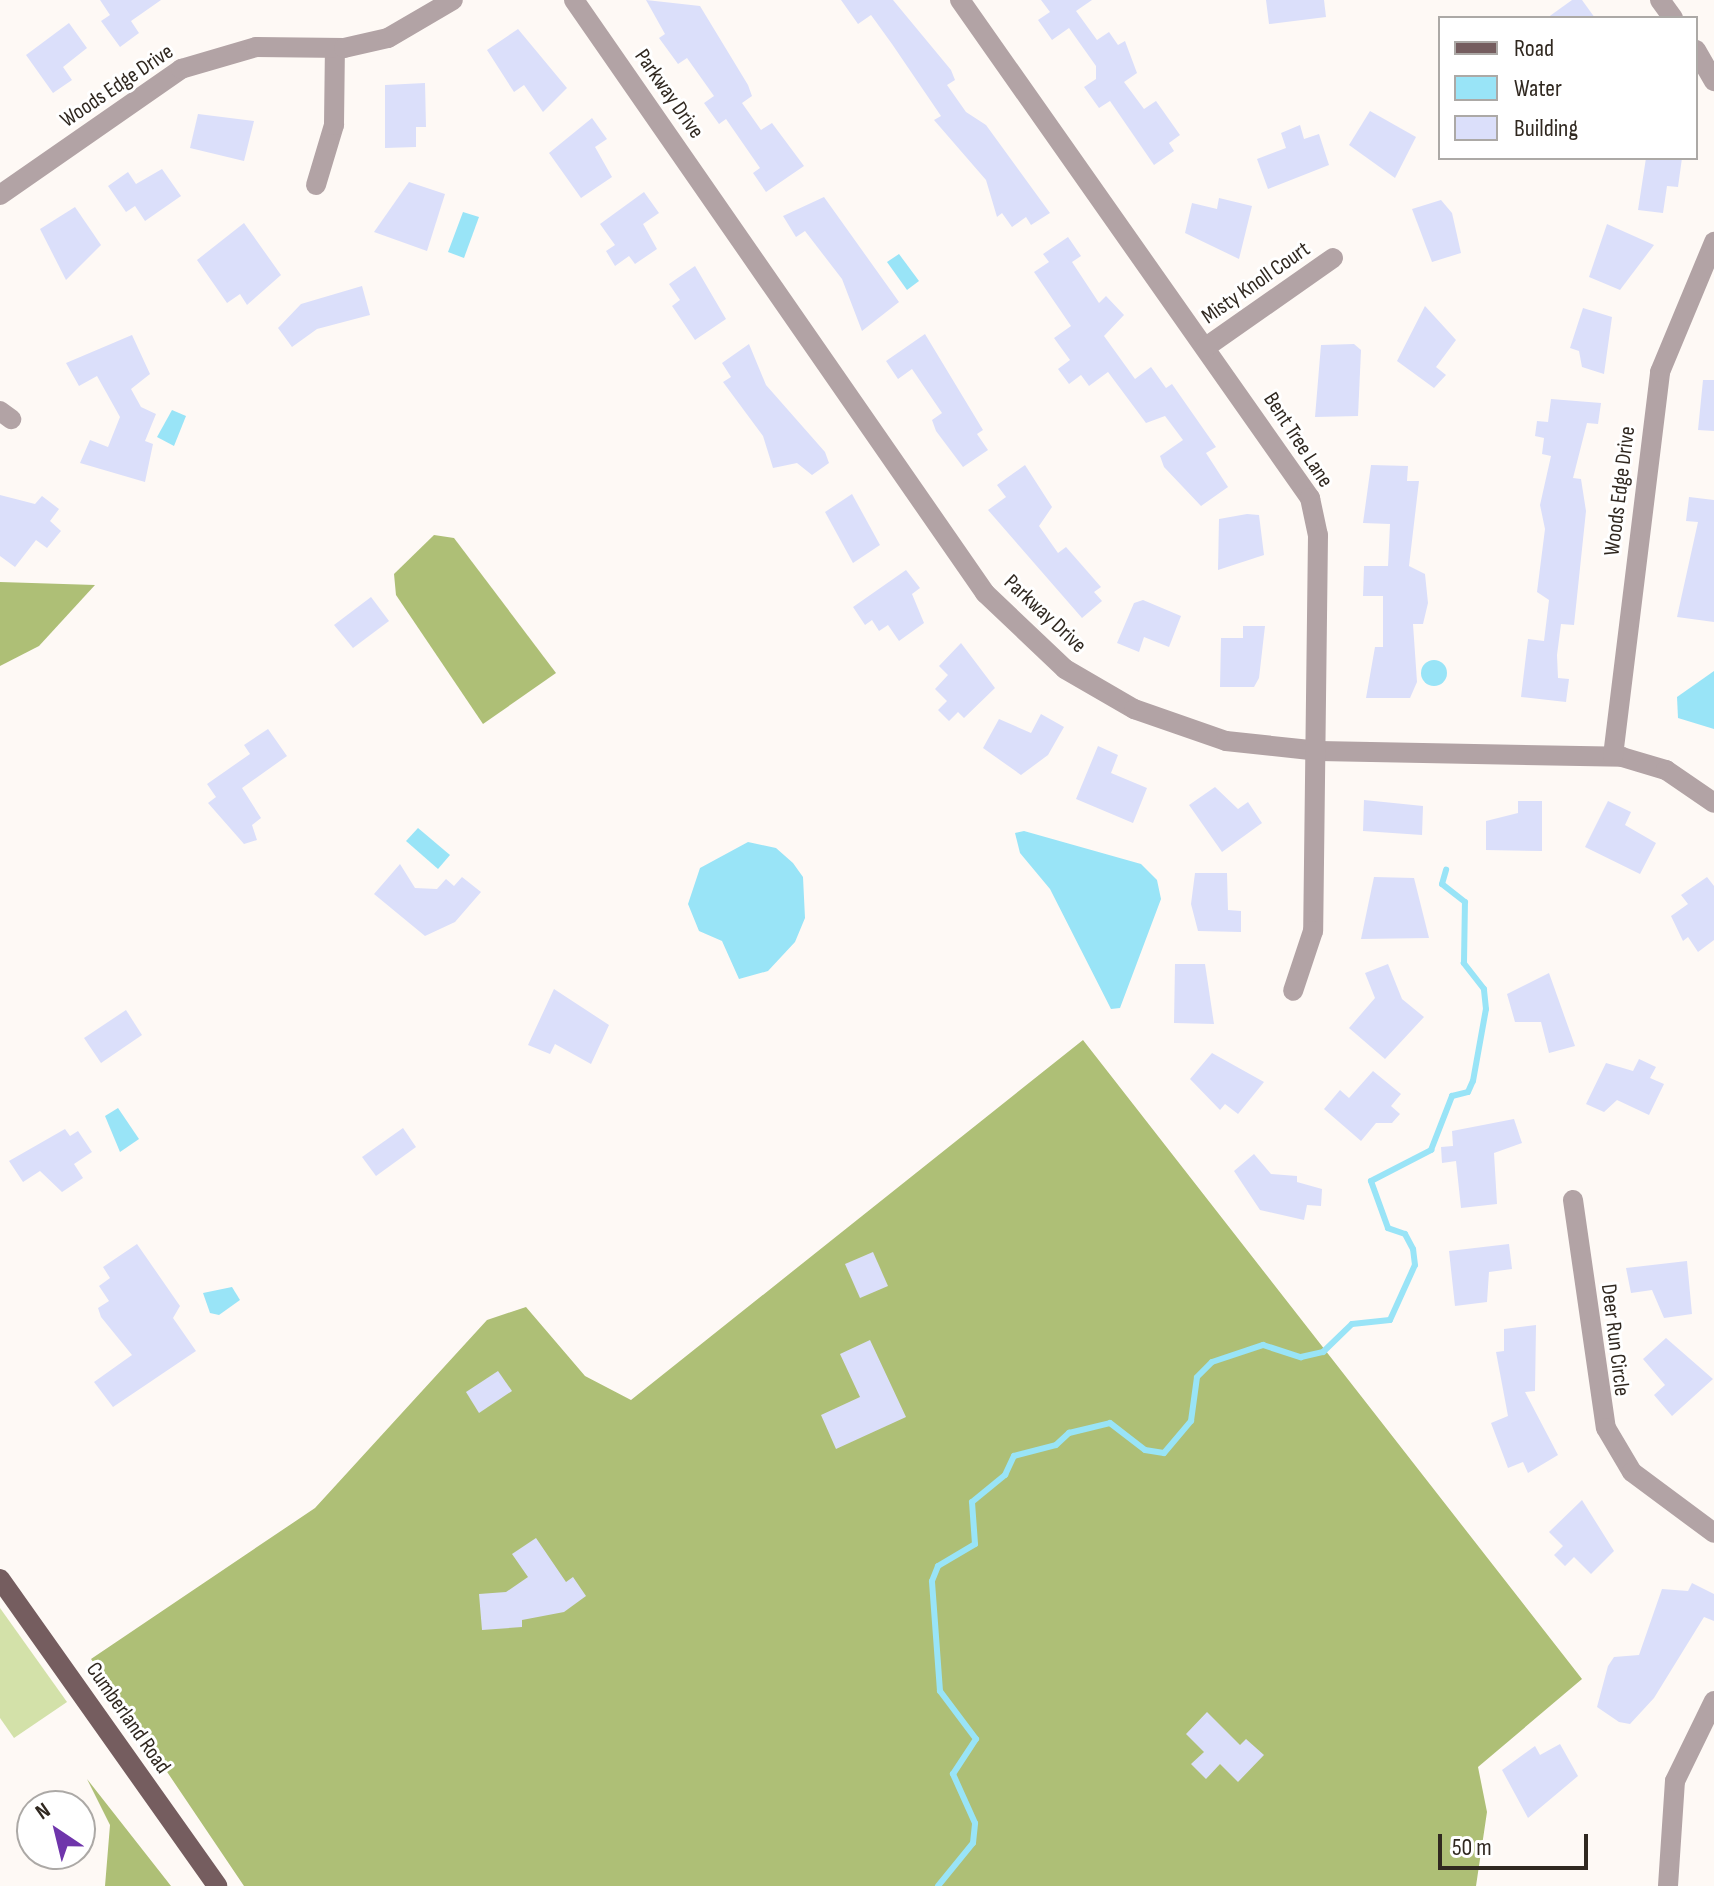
<!DOCTYPE html>
<style>
body{margin:0}
#map{position:relative;width:1714px;height:1886px;overflow:hidden;background:#fef9f5;font-family:"Sofia Sans Condensed",sans-serif}
div>[style]{position:absolute}
[style*='--x']{left:calc(var(--x)*1px);top:calc(var(--y)*1px);width:calc(var(--w)*1px);rotate:calc(var(--a)*1deg)}
.green>*{inset:0;background:#d3e1a9}
.forest>*{inset:0;background:#aebf76}
.water>*{inset:0;background:#99e4f7}
.round{border-radius:50%}
.stream>*{height:6px;margin:-3px;padding:0 3px;transform-origin:3px;border-radius:3px;background:#99e4f7}
.building>*{inset:0;background:#dbdffa}
.minor>*{height:20px;margin:-10px;padding:0 10px;transform-origin:10px;border-radius:10px;background:#b2a3a5}
.major>*{height:20px;margin:-10px;padding:0 10px;transform-origin:10px;border-radius:10px;background:#755d5f}
span{translate:-50% -50%;white-space:nowrap;text-align:center;line-height:1.15;-webkit-text-stroke:6px #fff;paint-order:stroke}
.street-label{font-size:22px;color:#302820}
.legend{position:absolute;left:1438px;top:16px;width:260px;height:144px;box-sizing:border-box;background:#fff;border:2px solid #aca9a6;margin:0;padding:10px 14px;list-style:none;font-size:24px;color:#302820}
.legend li{display:flex;align-items:center;gap:16px;height:40px}
.legend b{width:40px;border:2px solid #aca9a6}
.north{position:absolute;left:16px;top:1790px;width:80px;height:80px;box-sizing:border-box;background:#fff;border:2px solid #aca9a6;border-radius:50%;rotate:325deg;font-size:22px;font-weight:700;line-height:32px;text-align:center;color:#302820}
.north::after{content:'';display:block;margin:auto;width:28px;height:36px;background:#6f35ab;clip-path:polygon(50% 0,100% 100%,50% 72%,0 100%)}
.scale{position:absolute;left:1438px;top:1834px;width:150px;height:36px;box-sizing:border-box;border:4px solid #302820;border-top:0;padding-left:10px;font-size:24px;line-height:28px;white-space:nowrap;color:#302820;-webkit-text-stroke:6px #fff;paint-order:stroke}
</style>
<div id="map">
<div class="green">
<div style="clip-path:polygon(0 1608px,67px 1702px,14px 1738px,0 1718px)"></div>
</div>
<div class="forest">
<div style="clip-path:polygon(434px 535px,454px 538px,556px 673px,483px 724px,396px 595px,394px 574px)"></div>
<div style="clip-path:polygon(0 582px,95px 585px,39px 646px,0 666px)"></div>
<div style="clip-path:polygon(1083px 1040px,1582px 1679px,1478px 1767px,1487px 1812px,1476px 1886px,244px 1886px,91px 1659px,315px 1508px,487px 1320px,526px 1307px,585px 1376px,631px 1400px)"></div>
<div style="clip-path:polygon(87px 1779px,171px 1886px,105px 1886px,110px 1825px)"></div>
</div>
<div class="water">
<div style="clip-path:polygon(463px 212px,479px 217px,464px 258px,448px 252px)"></div>
<div style="clip-path:polygon(899px 254px,919px 281px,907px 290px,887px 262px)"></div>
<div style="clip-path:polygon(172px 410px,186px 416px,174px 446px,157px 437px)"></div>
<div class="round" style="left:1421px;top:660px;width:26px;height:26px"></div>
<div style="clip-path:polygon(1714px 671px,1714px 729px,1678px 718px,1677px 697px)"></div>
<div style="clip-path:polygon(418px 828px,450px 855px,438px 869px,406px 841px)"></div>
<div style="clip-path:polygon(1024px 831px,1141px 864px,1157px 880px,1161px 899px,1120px 1008px,1111px 1009px,1050px 889px,1020px 853px,1015px 833px)"></div>
<div style="clip-path:polygon(748px 842px,776px 848px,793px 863px,803px 877px,805px 918px,795px 942px,768px 971px,739px 979px,722px 941px,699px 931px,688px 904px,700px 868px)"></div>
<div style="clip-path:polygon(118px 1108px,139px 1139px,120px 1152px,105px 1116px)"></div>
<div style="clip-path:polygon(232px 1287px,240px 1300px,219px 1315px,210px 1313px,203px 1293px)"></div>
</div>
<div class="stream">
<div style="--x:938;--y:1886;--w:55;--a:-50.9"></div>
<div style="--x:973;--y:1843;--w:20;--a:-84"></div>
<div style="--x:975;--y:1823;--w:54;--a:-114.2"></div>
<div style="--x:953;--y:1774;--w:42;--a:-56.7"></div>
<div style="--x:976;--y:1739;--w:60;--a:-126.9"></div>
<div style="--x:940;--y:1691;--w:110;--a:-94.2"></div>
<div style="--x:932;--y:1581;--w:16;--a:-68"></div>
<div style="--x:938;--y:1566;--w:43;--a:-30.7"></div>
<div style="--x:975;--y:1544;--w:42;--a:-94.1"></div>
<div style="--x:972;--y:1502;--w:43;--a:-39.3"></div>
<div style="--x:1005;--y:1475;--w:21;--a:-65"></div>
<div style="--x:1014;--y:1456;--w:43;--a:-14.7"></div>
<div style="--x:1056;--y:1445;--w:18;--a:-43"></div>
<div style="--x:1069;--y:1433;--w:42;--a:-13.7"></div>
<div style="--x:1110;--y:1423;--w:44;--a:37.6"></div>
<div style="--x:1145;--y:1450;--w:19;--a:9"></div>
<div style="--x:1164;--y:1453;--w:42;--a:-49.8"></div>
<div style="--x:1191;--y:1421;--w:44;--a:-82.2"></div>
<div style="--x:1197;--y:1377;--w:21;--a:-45"></div>
<div style="--x:1212;--y:1362;--w:54;--a:-18.4"></div>
<div style="--x:1263;--y:1345;--w:40;--a:18"></div>
<div style="--x:1301;--y:1357;--w:23;--a:-13"></div>
<div style="--x:1323;--y:1352;--w:40;--a:-44"></div>
<div style="--x:1352;--y:1324;--w:38;--a:-6"></div>
<div style="--x:1390;--y:1320;--w:60;--a:-65.6"></div>
<div style="--x:1415;--y:1265;--w:16;--a:-97"></div>
<div style="--x:1413;--y:1249;--w:17;--a:-118"></div>
<div style="--x:1405;--y:1234;--w:18;--a:-161"></div>
<div style="--x:1388;--y:1228;--w:50;--a:-109.9"></div>
<div style="--x:1371;--y:1181;--w:68;--a:-27.3"></div>
<div style="--x:1431;--y:1150;--w:58;--a:-68.7"></div>
<div style="--x:1452;--y:1096;--w:16;--a:-14"></div>
<div style="--x:1468;--y:1092;--w:12;--a:-66"></div>
<div style="--x:1473;--y:1081;--w:73;--a:-79.8"></div>
<div style="--x:1486;--y:1009;--w:20;--a:-96"></div>
<div style="--x:1484;--y:989;--w:33;--a:-128"></div>
<div style="--x:1464;--y:963;--w:61;--a:-89.1"></div>
<div style="--x:1465;--y:902;--w:29;--a:-142"></div>
<div style="--x:1442;--y:884;--w:15;--a:-74"></div>
</div>
<div class="building">
<div style="clip-path:polygon(100px 0,161px 0,131px 21px,139px 33px,120px 47px,101px 21px,110px 15px)"></div>
<div style="clip-path:polygon(646px 0,700px 6px,748px 85px,752px 96px,742px 103px,761px 130px,772px 123px,804px 166px,766px 192px,753px 173px,760px 168px,726px 119px,719px 124px,704px 103px,714px 96px,687px 58px,678px 64px,659px 38px,665px 34px)"></div>
<div style="clip-path:polygon(841px 0,893px 0,951px 70px,955px 80px,947px 85px,966px 112px,986px 125px,1050px 213px,1031px 225px,1026px 217px,1012px 227px,1002px 213px,997px 217px,986px 180px,934px 120px,941px 116px,892px 44px,871px 15px,858px 24px)"></div>
<div style="clip-path:polygon(1041px 0,1092px 0,1076px 11px,1097px 40px,1109px 32px,1118px 45px,1125px 41px,1137px 73px,1124px 82px,1144px 109px,1156px 101px,1180px 135px,1169px 143px,1174px 151px,1154px 165px,1110px 101px,1099px 108px,1084px 87px,1096px 79px,1096px 66px,1069px 28px,1052px 40px,1038px 20px,1050px 12px)"></div>
<div style="clip-path:polygon(1266px 0,1324px 0,1326px 17px,1269px 24px)"></div>
<div style="clip-path:polygon(1572px 0,1582px 0,1595px 18px,1547px 18px)"></div>
<div style="clip-path:polygon(69px 23px,87px 48px,63px 67px,72px 80px,53px 93px,26px 55px)"></div>
<div style="clip-path:polygon(518px 29px,567px 88px,543px 112px,524px 85px,514px 92px,487px 50px)"></div>
<div style="clip-path:polygon(425px 83px,426px 127px,416px 127px,416px 147px,385px 148px,385px 85px)"></div>
<div style="clip-path:polygon(1370px 111px,1416px 137px,1395px 178px,1349px 145px)"></div>
<div style="clip-path:polygon(198px 114px,254px 121px,244px 161px,190px 148px)"></div>
<div style="clip-path:polygon(592px 118px,607px 139px,595px 147px,612px 177px,581px 198px,549px 153px)"></div>
<div style="clip-path:polygon(1300px 125px,1304px 139px,1319px 134px,1329px 165px,1268px 189px,1257px 159px,1286px 148px,1281px 133px)"></div>
<div style="clip-path:polygon(1646px 158px,1682px 158px,1678px 187px,1667px 186px,1663px 213px,1638px 210px)"></div>
<div style="clip-path:polygon(162px 169px,181px 196px,145px 221px,135px 206px,126px 212px,108px 186px,128px 172px,136px 184px)"></div>
<div style="clip-path:polygon(409px 182px,445px 194px,427px 251px,374px 232px)"></div>
<div style="clip-path:polygon(644px 192px,659px 213px,643px 224px,657px 249px,635px 264px,629px 256px,615px 266px,606px 251px,615px 245px,600px 224px)"></div>
<div style="clip-path:polygon(824px 197px,899px 302px,862px 331px,842px 279px,805px 231px,796px 237px,783px 216px)"></div>
<div style="clip-path:polygon(1219px 198px,1252px 206px,1239px 259px,1185px 233px,1192px 203px,1217px 209px)"></div>
<div style="clip-path:polygon(1441px 200px,1452px 213px,1461px 253px,1432px 262px,1412px 209px)"></div>
<div style="clip-path:polygon(75px 207px,101px 245px,66px 280px,40px 229px)"></div>
<div style="clip-path:polygon(244px 223px,281px 275px,247px 305px,240px 294px,227px 303px,197px 260px)"></div>
<div style="clip-path:polygon(1607px 224px,1654px 245px,1620px 290px,1589px 277px)"></div>
<div style="clip-path:polygon(1068px 237px,1081px 256px,1072px 262px,1099px 303px,1106px 296px,1124px 315px,1104px 336px,1135px 379px,1151px 367px,1166px 388px,1172px 384px,1216px 447px,1206px 453px,1228px 487px,1201px 506px,1164px 467px,1160px 456px,1183px 440px,1165px 416px,1146px 423px,1108px 372px,1089px 386px,1081px 375px,1069px 384px,1058px 369px,1070px 360px,1054px 338px,1071px 326px,1034px 272px,1049px 262px,1043px 254px)"></div>
<div style="clip-path:polygon(695px 266px,726px 319px,695px 340px,672px 306px,680px 300px,669px 284px)"></div>
<div style="clip-path:polygon(362px 286px,370px 315px,317px 329px,292px 347px,278px 328px,301px 304px)"></div>
<div style="clip-path:polygon(1425px 306px,1456px 340px,1436px 367px,1446px 375px,1434px 388px,1397px 361px)"></div>
<div style="clip-path:polygon(1583px 308px,1612px 317px,1604px 374px,1582px 367px,1579px 351px,1570px 348px)"></div>
<div style="clip-path:polygon(925px 334px,983px 430px,977px 434px,988px 450px,963px 467px,936px 431px,932px 420px,942px 413px,912px 369px,898px 379px,886px 361px)"></div>
<div style="clip-path:polygon(132px 335px,150px 374px,131px 389px,141px 407px,156px 414px,145px 441px,153px 444px,145px 482px,80px 463px,90px 440px,108px 447px,120px 417px,97px 376px,79px 386px,66px 363px)"></div>
<div style="clip-path:polygon(749px 344px,766px 385px,825px 452px,829px 463px,812px 475px,797px 463px,773px 468px,763px 436px,723px 382px,731px 377px,722px 363px)"></div>
<div style="clip-path:polygon(1354px 344px,1361px 350px,1358px 416px,1315px 417px,1321px 345px)"></div>
<div style="clip-path:polygon(1703px 380px,1714px 380px,1714px 431px,1698px 430px)"></div>
<div style="clip-path:polygon(1551px 399px,1601px 403px,1598px 424px,1587px 423px,1573px 478px,1581px 479px,1586px 511px,1574px 625px,1561px 624px,1557px 655px,1558px 678px,1569px 679px,1566px 702px,1521px 697px,1528px 639px,1544px 641px,1549px 600px,1537px 592px,1545px 529px,1540px 505px,1551px 456px,1542px 454px,1544px 438px,1535px 436px,1537px 421px,1548px 422px)"></div>
<div style="clip-path:polygon(1025px 465px,1052px 507px,1039px 526px,1058px 553px,1066px 547px,1101px 587px,1094px 592px,1102px 601px,1082px 618px,988px 510px,1006px 497px,997px 485px)"></div>
<div style="clip-path:polygon(1371px 465px,1408px 466px,1407px 481px,1419px 481px,1409px 566px,1425px 574px,1428px 603px,1423px 624px,1413px 624px,1417px 682px,1410px 698px,1366px 698px,1375px 647px,1383px 647px,1383px 596px,1363px 596px,1364px 566px,1388px 566px,1390px 524px,1363px 523px)"></div>
<div style="clip-path:polygon(852px 494px,880px 545px,853px 563px,825px 512px)"></div>
<div style="clip-path:polygon(0 495px,35px 504px,42px 496px,59px 509px,50px 521px,61px 531px,47px 548px,36px 540px,15px 567px,0 556px)"></div>
<div style="clip-path:polygon(1689px 497px,1714px 500px,1714px 622px,1677px 617px,1698px 522px,1686px 521px)"></div>
<div style="clip-path:polygon(1247px 514px,1259px 515px,1264px 555px,1218px 570px,1219px 519px)"></div>
<div style="clip-path:polygon(906px 570px,920px 588px,912px 594px,924px 623px,899px 641px,888px 625px,879px 631px,872px 620px,865px 625px,853px 607px)"></div>
<div style="clip-path:polygon(371px 597px,389px 621px,353px 648px,334px 625px)"></div>
<div style="clip-path:polygon(1143px 600px,1181px 616px,1169px 647px,1144px 637px,1139px 652px,1117px 643px,1134px 603px)"></div>
<div style="clip-path:polygon(1243px 626px,1265px 626px,1259px 678px,1254px 687px,1220px 687px,1221px 638px,1243px 638px)"></div>
<div style="clip-path:polygon(961px 643px,995px 688px,964px 718px,958px 712px,949px 721px,938px 710px,947px 701px,935px 689px,948px 675px,939px 666px)"></div>
<div style="clip-path:polygon(1041px 714px,1064px 727px,1048px 755px,1021px 775px,983px 748px,999px 719px,1031px 733px)"></div>
<div style="clip-path:polygon(268px 729px,287px 756px,242px 788px,261px 818px,252px 825px,257px 840px,244px 844px,208px 803px,216px 797px,207px 784px,250px 754px,244px 745px)"></div>
<div style="clip-path:polygon(1098px 746px,1118px 755px,1111px 773px,1147px 788px,1133px 823px,1076px 799px)"></div>
<div style="clip-path:polygon(1215px 787px,1238px 809px,1248px 802px,1262px 823px,1222px 852px,1189px 805px)"></div>
<div style="clip-path:polygon(1364px 800px,1423px 806px,1422px 835px,1363px 831px)"></div>
<div style="clip-path:polygon(1518px 801px,1542px 801px,1542px 851px,1486px 850px,1486px 821px,1518px 813px)"></div>
<div style="clip-path:polygon(1608px 801px,1631px 812px,1625px 825px,1656px 843px,1640px 874px,1585px 847px)"></div>
<div style="clip-path:polygon(400px 864px,415px 888px,437px 889px,446px 879px,454px 886px,462px 877px,481px 892px,455px 922px,425px 936px,374px 894px)"></div>
<div style="clip-path:polygon(1195px 873px,1227px 873px,1228px 910px,1241px 911px,1241px 932px,1198px 931px,1191px 904px)"></div>
<div style="clip-path:polygon(1374px 877px,1414px 878px,1429px 938px,1361px 939px)"></div>
<div style="clip-path:polygon(1707px 877px,1714px 886px,1714px 940px,1698px 952px,1688px 937px,1683px 941px,1671px 916px,1688px 904px,1681px 895px)"></div>
<div style="clip-path:polygon(1175px 964px,1205px 964px,1214px 1024px,1174px 1023px)"></div>
<div style="clip-path:polygon(1388px 964px,1402px 999px,1424px 1017px,1385px 1059px,1349px 1028px,1375px 998px,1365px 973px)"></div>
<div style="clip-path:polygon(1549px 973px,1575px 1046px,1549px 1053px,1541px 1022px,1515px 1022px,1507px 994px)"></div>
<div style="clip-path:polygon(554px 989px,609px 1025px,591px 1064px,555px 1044px,550px 1054px,528px 1045px)"></div>
<div style="clip-path:polygon(126px 1010px,142px 1035px,101px 1063px,84px 1038px)"></div>
<div style="clip-path:polygon(1212px 1053px,1264px 1082px,1238px 1114px,1225px 1104px,1220px 1110px,1190px 1079px)"></div>
<div style="clip-path:polygon(1639px 1059px,1656px 1067px,1650px 1078px,1664px 1084px,1649px 1115px,1617px 1100px,1604px 1112px,1586px 1104px,1606px 1063px,1633px 1071px)"></div>
<div style="clip-path:polygon(1373px 1071px,1401px 1094px,1391px 1106px,1400px 1114px,1392px 1123px,1376px 1123px,1361px 1141px,1324px 1109px,1340px 1090px,1349px 1098px)"></div>
<div style="clip-path:polygon(1514px 1119px,1522px 1143px,1494px 1153px,1497px 1204px,1461px 1208px,1456px 1161px,1442px 1163px,1441px 1147px,1453px 1146px,1452px 1131px)"></div>
<div style="clip-path:polygon(403px 1128px,416px 1147px,376px 1176px,362px 1157px)"></div>
<div style="clip-path:polygon(65px 1129px,70px 1136px,78px 1131px,92px 1152px,74px 1164px,83px 1178px,62px 1192px,40px 1171px,23px 1182px,9px 1161px)"></div>
<div style="clip-path:polygon(1254px 1154px,1271px 1174px,1297px 1176px,1297px 1182px,1322px 1189px,1321px 1206px,1307px 1205px,1304px 1220px,1260px 1210px,1234px 1171px)"></div>
<div style="clip-path:polygon(137px 1244px,180px 1306px,173px 1318px,196px 1351px,113px 1407px,94px 1382px,132px 1355px,101px 1317px,98px 1308px,109px 1301px,99px 1286px,110px 1278px,103px 1267px)"></div>
<div style="clip-path:polygon(1509px 1244px,1512px 1269px,1489px 1272px,1487px 1302px,1455px 1306px,1449px 1251px)"></div>
<div style="clip-path:polygon(873px 1252px,888px 1286px,860px 1298px,845px 1264px)"></div>
<div style="clip-path:polygon(1687px 1261px,1692px 1314px,1664px 1318px,1652px 1290px,1631px 1293px,1626px 1268px)"></div>
<div style="clip-path:polygon(1536px 1325px,1535px 1391px,1525px 1392px,1558px 1455px,1528px 1473px,1523px 1462px,1508px 1468px,1491px 1423px,1508px 1416px,1496px 1352px,1504px 1351px,1504px 1329px)"></div>
<div style="clip-path:polygon(1666px 1338px,1713px 1379px,1672px 1416px,1654px 1395px,1665px 1385px,1643px 1359px)"></div>
<div style="clip-path:polygon(870px 1340px,906px 1417px,836px 1449px,821px 1415px,860px 1397px,840px 1354px)"></div>
<div style="clip-path:polygon(498px 1371px,512px 1391px,479px 1413px,466px 1392px)"></div>
<div style="clip-path:polygon(1582px 1500px,1614px 1551px,1591px 1574px,1574px 1557px,1565px 1566px,1554px 1555px,1563px 1546px,1549px 1532px)"></div>
<div style="clip-path:polygon(536px 1538px,566px 1582px,573px 1577px,586px 1596px,564px 1612px,522px 1620px,522px 1627px,482px 1630px,479px 1594px,506px 1592px,528px 1577px,512px 1554px)"></div>
<div style="clip-path:polygon(1692px 1583px,1714px 1594px,1714px 1621px,1704px 1617px,1654px 1698px,1630px 1724px,1619px 1722px,1597px 1707px,1608px 1666px,1614px 1657px,1639px 1655px,1662px 1589px,1688px 1591px)"></div>
<div style="clip-path:polygon(1207px 1712px,1240px 1745px,1246px 1739px,1264px 1755px,1238px 1782px,1220px 1764px,1206px 1779px,1191px 1764px,1204px 1752px,1186px 1734px)"></div>
<div style="clip-path:polygon(1560px 1744px,1578px 1776px,1528px 1818px,1502px 1770px,1535px 1746px,1540px 1755px)"></div>
</div>
<div class="minor">
<div style="--x:574;--y:0;--w:722;--a:55.27"></div>
<div style="--x:985;--y:593;--w:110;--a:43.5"></div>
<div style="--x:1065;--y:669;--w:80;--a:30.1"></div>
<div style="--x:1134;--y:709;--w:97;--a:19.2"></div>
<div style="--x:1226;--y:741;--w:94;--a:6.1"></div>
<div style="--x:1319;--y:751;--w:303;--a:1.1"></div>
<div style="--x:1622;--y:757;--w:46;--a:16.5"></div>
<div style="--x:1666;--y:770;--w:58;--a:34.5"></div>
<div style="--x:960;--y:0;--w:609;--a:54.9"></div>
<div style="--x:1310;--y:498;--w:38;--a:78"></div>
<div style="--x:1318;--y:535;--w:396;--a:90.7"></div>
<div style="--x:1313;--y:931;--w:63;--a:108.4"></div>
<div style="--x:1660;--y:0;--w:22;--a:54"></div>
<div style="--x:1696;--y:50;--w:36;--a:60"></div>
<div style="--x:316;--y:185;--w:63;--a:-73.3"></div>
<div style="--x:334;--y:125;--w:77;--a:-89.3"></div>
<div style="--x:0;--y:195;--w:221;--a:-34.8"></div>
<div style="--x:181;--y:69;--w:78;--a:-16.3"></div>
<div style="--x:256;--y:47;--w:88;--a:0.7"></div>
<div style="--x:344;--y:48;--w:45;--a:-12.8"></div>
<div style="--x:388;--y:38;--w:75;--a:-30.3"></div>
<div style="--x:1206;--y:347;--w:155;--a:-35"></div>
<div style="--x:0;--y:411;--w:14;--a:36"></div>
<div style="--x:1613;--y:756;--w:387;--a:-83"></div>
<div style="--x:1660;--y:372;--w:141;--a:-67.4"></div>
<div style="--x:1573;--y:1200;--w:230;--a:81.8"></div>
<div style="--x:1606;--y:1428;--w:51;--a:59.4"></div>
<div style="--x:1632;--y:1472;--w:102;--a:36.6"></div>
<div style="--x:1668;--y:1886;--w:105;--a:-86.2"></div>
<div style="--x:1675;--y:1781;--w:89;--a:-64"></div>
</div>
<div class="major">
<div style="--x:0;--y:1579;--w:376;--a:54.7"></div>
</div>
<div class="street-label">
<span style="left:117px;top:86px;rotate:-34deg">Woods Edge Drive</span>
<span style="left:669px;top:94px;rotate:55deg">Parkway Drive</span>
<span style="left:1256px;top:283px;rotate:-35deg">Misty Knoll Court</span>
<span style="left:1298px;top:440px;rotate:57deg">Bent Tree Lane</span>
<span style="left:1620px;top:491px;rotate:-83deg">Woods Edge Drive</span>
<span style="left:1045px;top:614px;rotate:43deg">Parkway Drive</span>
<span style="left:1615px;top:1340px;rotate:83deg">Deer Run Circle</span>
<span style="left:128px;top:1718px;rotate:55deg">Cumberland Road</span>
</div>
<ul class="legend">
<li><b style="height:10px;background:#755d5f"></b>Road</li>
<li><b style="height:22px;background:#99e4f7"></b>Water</li>
<li><b style="height:22px;background:#dbdffa"></b>Building</li>
</ul>
<div class="north">N</div>
<div class="scale">50 m</div>
</div>
